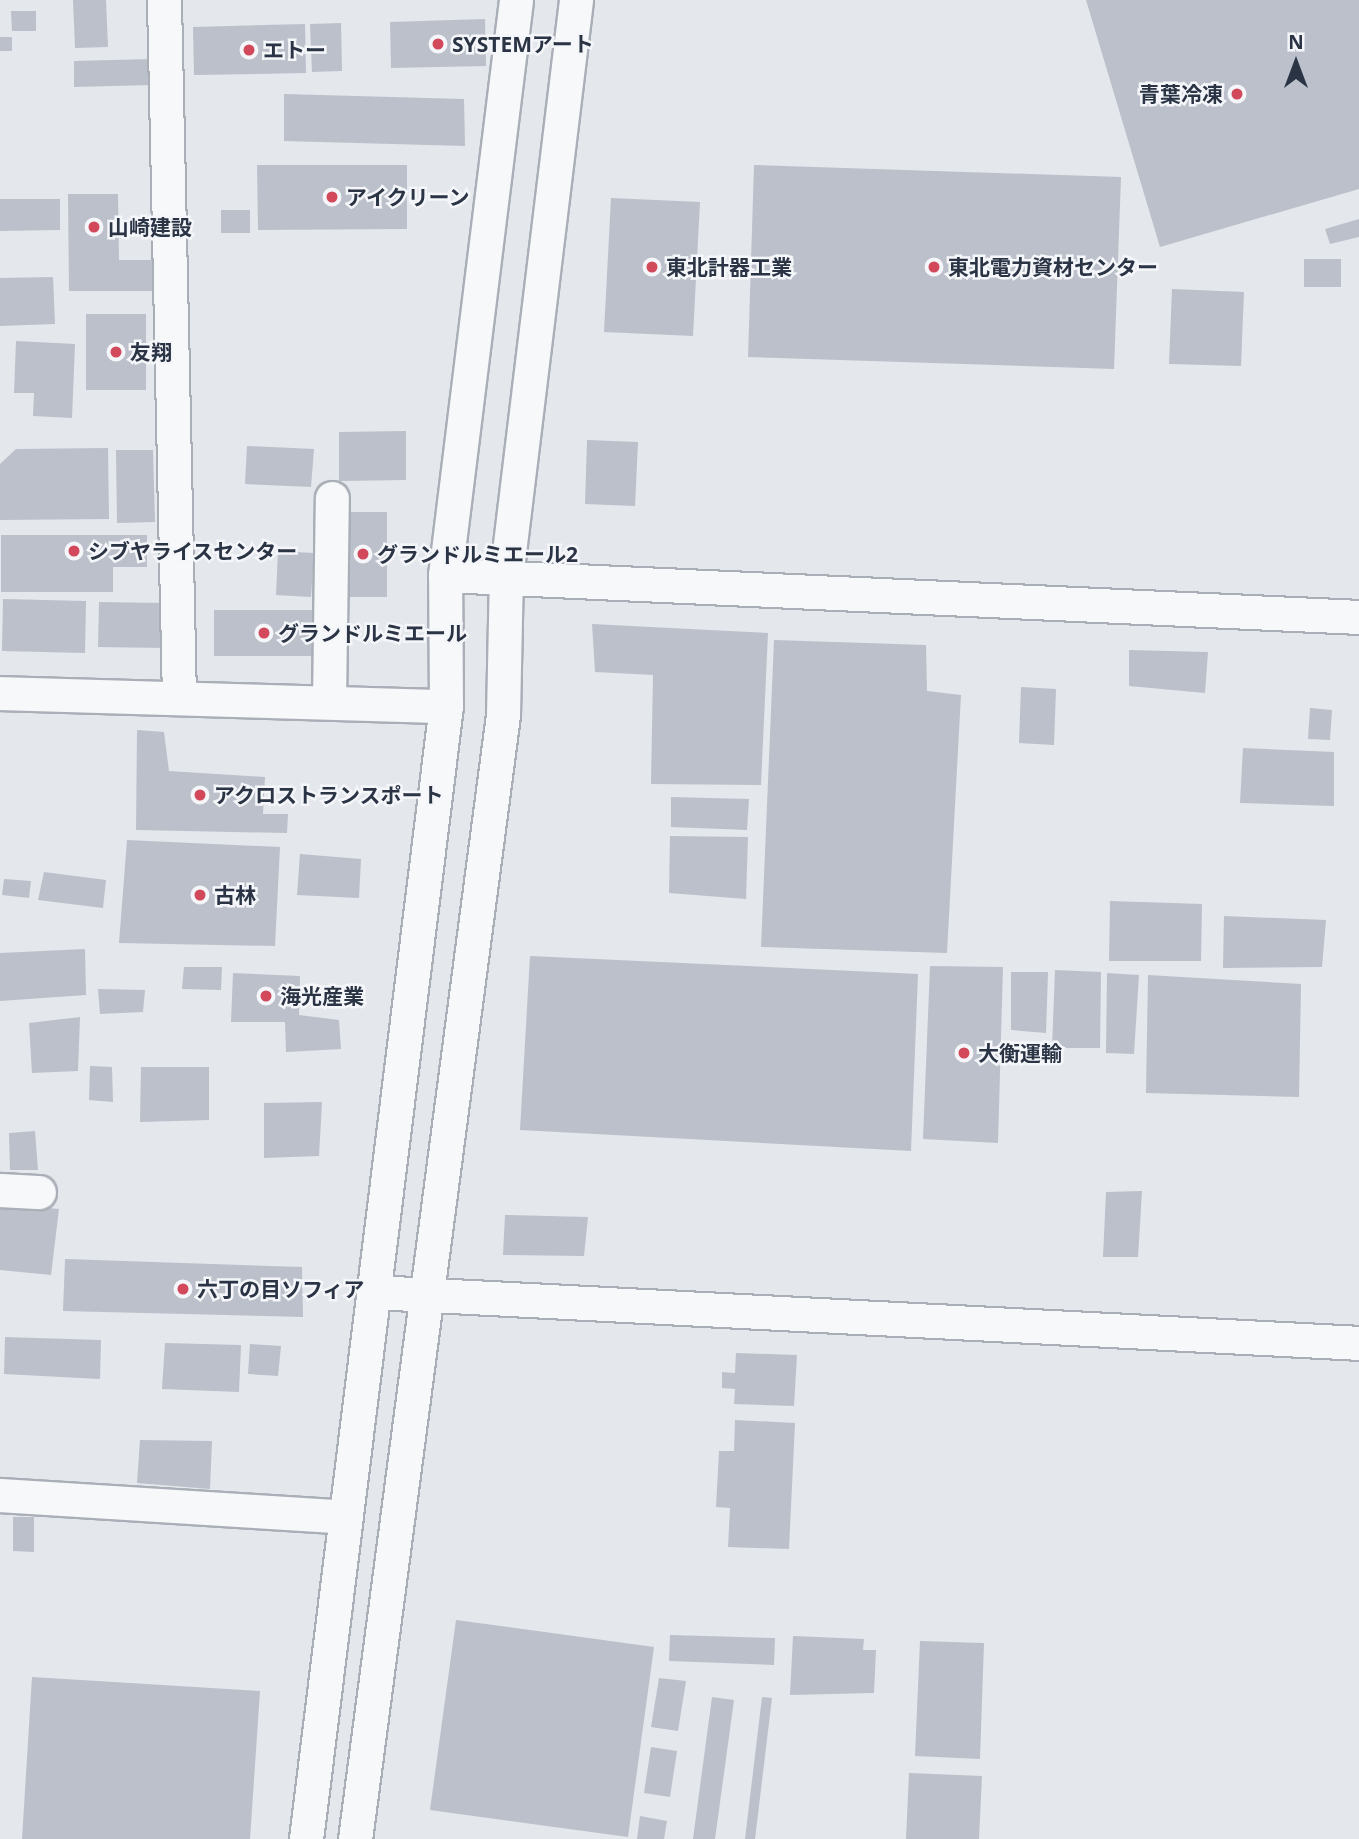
<!DOCTYPE html>
<meta charset="utf-8">
<style>
body{margin:0}
#map{position:relative;width:1359px;height:1839px;overflow:hidden;background:#e4e7ec;font-family:"Open Sans","Noto Sans JP",sans-serif}
div>[style]{position:absolute}
[style*='--x']{left:calc(var(--x)*1px);top:calc(var(--y)*1px);width:calc(var(--w)*1px);rotate:calc(var(--a)*1deg)}
.building>*{inset:0;background:#bbc0ca}
.roads{filter:drop-shadow(2px 0 #a9aeb7) drop-shadow(-2px 0 #a9aeb7) drop-shadow(0 2px #a9aeb7) drop-shadow(0 -2px #a9aeb7)}
.minor>*{height:33px;margin:-16.5px;padding:0 16.5px;transform-origin:16.5px;border-radius:16.5px;background:#f7f8fa}
.dots>*{width:19px;height:19px;translate:-50% -50%;box-sizing:border-box;border:4px solid #f4f6f9;border-radius:50%}
span{translate:-50% -50%;white-space:nowrap;text-align:center;line-height:1.15;-webkit-text-stroke:5px #f4f6f9;paint-order:stroke}
.poi-label{font-size:21px;color:#2b3445;font-weight:700}
.left{translate:0 -50%;text-align:left}
.right{translate:-100% -50%;text-align:right}
.north{position:absolute;left:1261px;top:28px;width:70px;height:70px;-webkit-text-stroke:5px #f4f6f9;paint-order:stroke;rotate:0deg;font-size:19px;font-weight:700;line-height:28px;text-align:center;color:#2b3445}
.north::after{content:'';display:block;margin:auto;width:24px;height:32px;background:#2b3445;clip-path:polygon(50% 0,100% 100%,50% 72%,0 100%)}
</style>
<div id="map">
<div class="building">
<div style="clip-path:polygon(73px 0,106px 0,108px 47px,75px 48px)"></div>
<div style="clip-path:polygon(1086px 0,1359px 0,1359px 189px,1160px 247px)"></div>
<div style="clip-path:polygon(11px 11px,36px 11px,36px 31px,12px 31px)"></div>
<div style="clip-path:polygon(485px 19px,486px 66px,391px 68px,390px 22px)"></div>
<div style="clip-path:polygon(341px 23px,342px 71px,312px 72px,310px 24px)"></div>
<div style="clip-path:polygon(305px 24px,306px 73px,194px 75px,193px 27px)"></div>
<div style="clip-path:polygon(0 37px,12px 37px,12px 51px,0 51px)"></div>
<div style="clip-path:polygon(151px 59px,152px 85px,74px 87px,74px 61px)"></div>
<div style="clip-path:polygon(284px 94px,464px 99px,465px 146px,284px 141px)"></div>
<div style="clip-path:polygon(257px 165px,407px 165px,407px 229px,258px 230px)"></div>
<div style="clip-path:polygon(754px 165px,1121px 177px,1114px 369px,748px 357px)"></div>
<div style="clip-path:polygon(68px 194px,118px 194px,119px 260px,157px 260px,157px 291px,69px 291px)"></div>
<div style="clip-path:polygon(611px 198px,700px 202px,693px 336px,604px 332px)"></div>
<div style="clip-path:polygon(0 199px,60px 199px,60px 230px,0 231px)"></div>
<div style="clip-path:polygon(221px 210px,250px 210px,250px 233px,221px 233px)"></div>
<div style="clip-path:polygon(1359px 219px,1359px 237px,1330px 244px,1325px 229px)"></div>
<div style="clip-path:polygon(1304px 259px,1341px 259px,1341px 287px,1304px 287px)"></div>
<div style="clip-path:polygon(53px 277px,55px 324px,0 326px,0 278px)"></div>
<div style="clip-path:polygon(1172px 289px,1244px 292px,1241px 366px,1169px 364px)"></div>
<div style="clip-path:polygon(86px 314px,146px 314px,146px 390px,86px 390px)"></div>
<div style="clip-path:polygon(16px 341px,75px 344px,72px 418px,33px 416px,34px 393px,14px 393px)"></div>
<div style="clip-path:polygon(406px 431px,406px 480px,339px 481px,339px 432px)"></div>
<div style="clip-path:polygon(587px 440px,638px 442px,635px 506px,585px 504px)"></div>
<div style="clip-path:polygon(247px 446px,314px 449px,311px 487px,245px 484px)"></div>
<div style="clip-path:polygon(108px 448px,109px 519px,0 520px,0 464px,16px 449px)"></div>
<div style="clip-path:polygon(116px 450px,153px 450px,155px 522px,117px 523px)"></div>
<div style="clip-path:polygon(338px 512px,387px 512px,387px 597px,339px 597px)"></div>
<div style="clip-path:polygon(1px 535px,147px 535px,147px 567px,113px 567px,113px 592px,1px 592px)"></div>
<div style="clip-path:polygon(278px 551px,314px 553px,311px 597px,276px 595px)"></div>
<div style="clip-path:polygon(3px 599px,86px 601px,85px 653px,2px 651px)"></div>
<div style="clip-path:polygon(99px 602px,164px 603px,164px 648px,98px 647px)"></div>
<div style="clip-path:polygon(214px 610px,315px 610px,315px 656px,214px 656px)"></div>
<div style="clip-path:polygon(592px 624px,768px 633px,761px 785px,651px 784px,653px 675px,595px 672px)"></div>
<div style="clip-path:polygon(774px 640px,926px 645px,927px 691px,961px 695px,947px 953px,761px 947px)"></div>
<div style="clip-path:polygon(1129px 650px,1208px 652px,1205px 693px,1129px 686px)"></div>
<div style="clip-path:polygon(1021px 687px,1056px 689px,1054px 745px,1019px 743px)"></div>
<div style="clip-path:polygon(1310px 708px,1332px 710px,1330px 740px,1308px 739px)"></div>
<div style="clip-path:polygon(137px 730px,164px 732px,169px 771px,265px 777px,263px 814px,288px 814px,287px 833px,136px 830px)"></div>
<div style="clip-path:polygon(1243px 748px,1334px 752px,1334px 806px,1240px 803px)"></div>
<div style="clip-path:polygon(671px 797px,749px 799px,747px 830px,671px 827px)"></div>
<div style="clip-path:polygon(670px 836px,748px 837px,746px 899px,669px 893px)"></div>
<div style="clip-path:polygon(127px 840px,280px 847px,275px 946px,119px 943px)"></div>
<div style="clip-path:polygon(300px 854px,361px 859px,359px 898px,297px 895px)"></div>
<div style="clip-path:polygon(44px 872px,106px 880px,103px 908px,38px 900px)"></div>
<div style="clip-path:polygon(4px 879px,31px 881px,29px 898px,2px 895px)"></div>
<div style="clip-path:polygon(1110px 901px,1202px 904px,1201px 961px,1109px 961px)"></div>
<div style="clip-path:polygon(1224px 916px,1326px 920px,1322px 967px,1223px 968px)"></div>
<div style="clip-path:polygon(85px 949px,86px 995px,0 1001px,0 953px)"></div>
<div style="clip-path:polygon(530px 956px,918px 974px,911px 1151px,520px 1130px)"></div>
<div style="clip-path:polygon(930px 966px,1003px 967px,998px 1143px,923px 1139px)"></div>
<div style="clip-path:polygon(184px 967px,222px 967px,221px 990px,182px 989px)"></div>
<div style="clip-path:polygon(1055px 970px,1101px 972px,1100px 1048px,1052px 1048px)"></div>
<div style="clip-path:polygon(1011px 972px,1048px 972px,1046px 1033px,1011px 1030px)"></div>
<div style="clip-path:polygon(233px 973px,300px 976px,299px 1015px,339px 1020px,341px 1049px,286px 1052px,285px 1022px,231px 1022px)"></div>
<div style="clip-path:polygon(1107px 973px,1139px 975px,1134px 1054px,1106px 1053px)"></div>
<div style="clip-path:polygon(1148px 975px,1301px 984px,1299px 1097px,1146px 1093px)"></div>
<div style="clip-path:polygon(98px 989px,145px 990px,143px 1012px,100px 1014px)"></div>
<div style="clip-path:polygon(80px 1017px,78px 1071px,32px 1073px,29px 1023px)"></div>
<div style="clip-path:polygon(90px 1066px,112px 1067px,113px 1102px,89px 1100px)"></div>
<div style="clip-path:polygon(141px 1067px,209px 1067px,209px 1120px,140px 1122px)"></div>
<div style="clip-path:polygon(322px 1102px,319px 1156px,264px 1158px,264px 1103px)"></div>
<div style="clip-path:polygon(35px 1131px,38px 1170px,10px 1170px,9px 1133px)"></div>
<div style="clip-path:polygon(1142px 1191px,1138px 1257px,1103px 1257px,1106px 1192px)"></div>
<div style="clip-path:polygon(0 1204px,59px 1209px,51px 1275px,0 1270px)"></div>
<div style="clip-path:polygon(505px 1215px,588px 1217px,584px 1256px,503px 1255px)"></div>
<div style="clip-path:polygon(65px 1259px,302px 1267px,303px 1317px,63px 1311px)"></div>
<div style="clip-path:polygon(5px 1337px,101px 1340px,100px 1379px,4px 1374px)"></div>
<div style="clip-path:polygon(165px 1343px,241px 1345px,239px 1392px,162px 1389px)"></div>
<div style="clip-path:polygon(250px 1344px,281px 1346px,278px 1376px,248px 1374px)"></div>
<div style="clip-path:polygon(736px 1353px,797px 1355px,794px 1406px,734px 1404px,735px 1389px,722px 1388px,722px 1372px,735px 1373px)"></div>
<div style="clip-path:polygon(735px 1420px,795px 1423px,789px 1549px,728px 1547px,730px 1508px,716px 1507px,719px 1451px,734px 1451px)"></div>
<div style="clip-path:polygon(140px 1440px,212px 1441px,210px 1489px,137px 1483px)"></div>
<div style="clip-path:polygon(13px 1517px,34px 1517px,34px 1552px,13px 1551px)"></div>
<div style="clip-path:polygon(456px 1620px,654px 1647px,628px 1837px,430px 1810px)"></div>
<div style="clip-path:polygon(670px 1635px,775px 1638px,774px 1665px,669px 1661px)"></div>
<div style="clip-path:polygon(793px 1636px,864px 1639px,863px 1650px,876px 1650px,874px 1693px,790px 1695px)"></div>
<div style="clip-path:polygon(920px 1641px,984px 1643px,980px 1759px,915px 1756px)"></div>
<div style="clip-path:polygon(32px 1677px,260px 1691px,250px 1839px,22px 1839px)"></div>
<div style="clip-path:polygon(659px 1678px,686px 1681px,678px 1731px,651px 1727px)"></div>
<div style="clip-path:polygon(712px 1697px,734px 1700px,715px 1839px,693px 1839px)"></div>
<div style="clip-path:polygon(762px 1697px,772px 1698px,755px 1839px,745px 1839px)"></div>
<div style="clip-path:polygon(651px 1747px,677px 1751px,670px 1797px,644px 1793px)"></div>
<div style="clip-path:polygon(909px 1773px,982px 1776px,979px 1839px,906px 1839px)"></div>
<div style="clip-path:polygon(640px 1816px,667px 1821px,664px 1839px,637px 1839px)"></div>
</div>
<div class="roads">
<div class="minor">
<div style="--x:164;--y:0;--w:697;--a:88.77"></div>
<div style="--x:445;--y:575;--w:915;--a:2.63"></div>
<div style="--x:0;--y:693;--w:446;--a:1.7"></div>
<div style="--x:329;--y:702;--w:204;--a:-89.2"></div>
<div style="--x:0;--y:1190;--w:39;--a:3"></div>
<div style="--x:374;--y:1292;--w:986;--a:2.96"></div>
<div style="--x:0;--y:1495;--w:346;--a:3.6"></div>
<div style="--x:306;--y:1839;--w:1142;--a:-82.96"></div>
<div style="--x:446;--y:706;--w:131;--a:-90.4"></div>
<div style="--x:445;--y:575;--w:579;--a:-82.96"></div>
<div style="--x:355;--y:1839;--w:1134;--a:-82.5"></div>
<div style="--x:503;--y:715;--w:138;--a:-88.8"></div>
<div style="--x:506;--y:577;--w:581;--a:-83.08"></div>
</div>
</div>
<div class="dots">
<div style="left:438px;top:44px;background:#d1495b"></div>
<div style="left:249px;top:50px;background:#d1495b"></div>
<div style="left:1237px;top:94px;background:#d1495b"></div>
<div style="left:332px;top:197px;background:#d1495b"></div>
<div style="left:94px;top:227px;background:#d1495b"></div>
<div style="left:652px;top:267px;background:#d1495b"></div>
<div style="left:934px;top:267px;background:#d1495b"></div>
<div style="left:116px;top:352px;background:#d1495b"></div>
<div style="left:74px;top:551px;background:#d1495b"></div>
<div style="left:363px;top:554px;background:#d1495b"></div>
<div style="left:264px;top:633px;background:#d1495b"></div>
<div style="left:200px;top:795px;background:#d1495b"></div>
<div style="left:200px;top:895px;background:#d1495b"></div>
<div style="left:266px;top:996px;background:#d1495b"></div>
<div style="left:964px;top:1053px;background:#d1495b"></div>
<div style="left:183px;top:1289px;background:#d1495b"></div>
</div>
<div class="poi-label">
<span class="left" style="left:452px;top:44px">SYSTEMアート</span>
<span class="left" style="left:263px;top:50px">エトー</span>
<span class="right" style="left:1223px;top:94px">青葉冷凍</span>
<span class="left" style="left:346px;top:197px">アイクリーン</span>
<span class="left" style="left:108px;top:227px">山崎建設</span>
<span class="left" style="left:666px;top:267px">東北計器工業</span>
<span class="left" style="left:948px;top:267px">東北電力資材センター</span>
<span class="left" style="left:130px;top:352px">友翔</span>
<span class="left" style="left:88px;top:551px">シブヤライスセンター</span>
<span class="left" style="left:377px;top:554px">グランドルミエール2</span>
<span class="left" style="left:278px;top:633px">グランドルミエール</span>
<span class="left" style="left:214px;top:795px">アクロストランスポート</span>
<span class="left" style="left:214px;top:895px">古林</span>
<span class="left" style="left:280px;top:996px">海光産業</span>
<span class="left" style="left:978px;top:1053px">大衡運輸</span>
<span class="left" style="left:197px;top:1289px">六丁の目ソフィア</span>
</div>
<div class="north">N</div>
</div>
